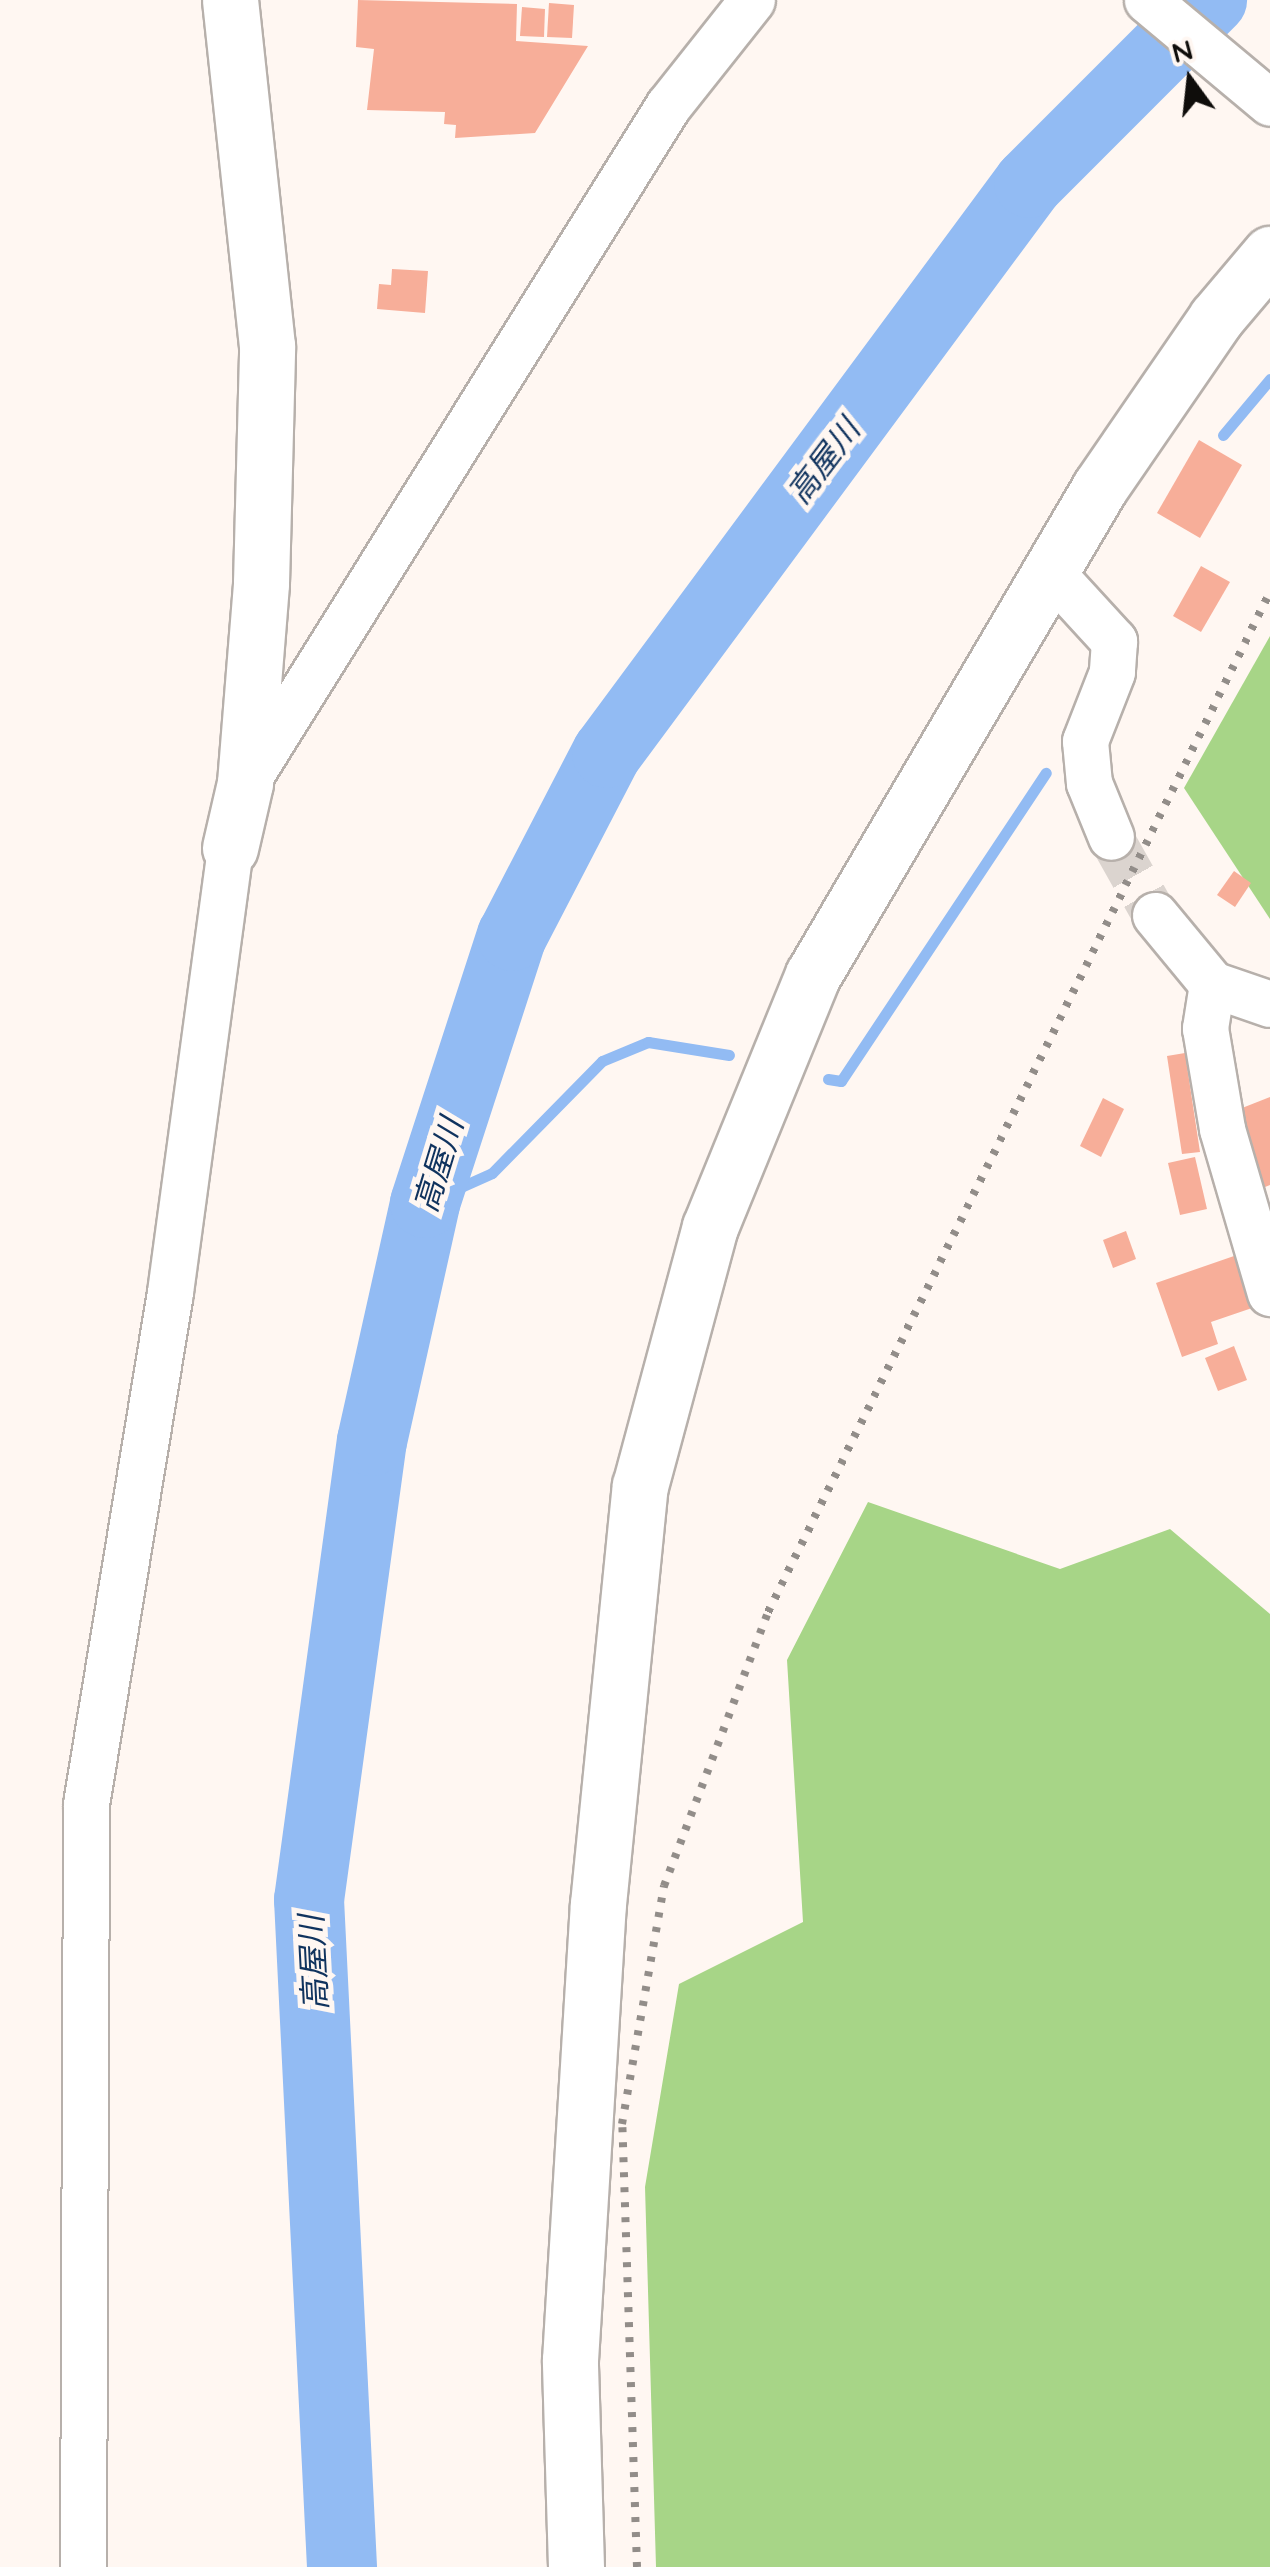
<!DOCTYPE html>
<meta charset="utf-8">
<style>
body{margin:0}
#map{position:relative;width:1270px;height:2567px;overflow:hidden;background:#fff7f2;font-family:Quicksand,"Noto Sans JP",sans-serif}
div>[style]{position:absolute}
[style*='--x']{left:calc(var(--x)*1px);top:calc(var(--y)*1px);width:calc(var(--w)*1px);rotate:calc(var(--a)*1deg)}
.forest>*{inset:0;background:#a7d587}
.stream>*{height:11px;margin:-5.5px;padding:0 5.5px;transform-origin:5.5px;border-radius:5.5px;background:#92bbf3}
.river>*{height:70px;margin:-35px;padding:0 35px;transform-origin:35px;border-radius:35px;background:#92bbf3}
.building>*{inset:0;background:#f7ae99}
.street-tunnel>*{height:45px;margin-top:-22.5px;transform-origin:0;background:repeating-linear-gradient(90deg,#dbd4cf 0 45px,transparent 0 67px)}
.roads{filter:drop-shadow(2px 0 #b7b0ab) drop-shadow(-2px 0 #b7b0ab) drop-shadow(0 2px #b7b0ab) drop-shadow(0 -2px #b7b0ab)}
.street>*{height:45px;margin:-22.5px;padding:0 22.5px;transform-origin:22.5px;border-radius:22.5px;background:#fff}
.secondary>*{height:55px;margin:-27.5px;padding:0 27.5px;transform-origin:27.5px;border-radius:27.5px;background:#fff}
.rail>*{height:8px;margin-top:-4px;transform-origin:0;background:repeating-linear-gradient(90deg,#928d89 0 5px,transparent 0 15px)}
span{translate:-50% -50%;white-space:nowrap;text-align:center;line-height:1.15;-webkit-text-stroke:10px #fff7f2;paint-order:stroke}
.water-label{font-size:32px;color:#10335e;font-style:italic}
.north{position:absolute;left:1140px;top:30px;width:100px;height:100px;-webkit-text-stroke:8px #fff7f2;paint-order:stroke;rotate:345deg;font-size:28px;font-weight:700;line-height:40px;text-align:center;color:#0f0d0b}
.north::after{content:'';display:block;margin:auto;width:35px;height:45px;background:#0f0d0b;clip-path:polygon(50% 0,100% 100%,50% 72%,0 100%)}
</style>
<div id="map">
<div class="forest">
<div style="clip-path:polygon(1270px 636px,1270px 919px,1184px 788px)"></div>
<div style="clip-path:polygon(868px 1502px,1060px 1569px,1170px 1529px,1270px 1614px,1270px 2567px,656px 2567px,645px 2187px,679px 1984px,803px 1922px,787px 1660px)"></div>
</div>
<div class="stream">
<div style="--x:1223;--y:435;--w:73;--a:-50"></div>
<div style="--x:828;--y:1079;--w:13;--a:9"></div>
<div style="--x:841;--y:1081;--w:370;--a:-56.4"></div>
<div style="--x:425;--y:1203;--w:73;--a:-24.1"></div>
<div style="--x:492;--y:1173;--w:157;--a:-45.5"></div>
<div style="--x:602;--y:1061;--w:50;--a:-22.4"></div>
<div style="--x:648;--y:1042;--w:82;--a:9.1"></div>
</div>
<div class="river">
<div style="--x:342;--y:2567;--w:668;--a:-92.83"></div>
<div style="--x:309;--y:1900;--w:463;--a:-82.2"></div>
<div style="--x:372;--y:1441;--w:244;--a:-77.4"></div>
<div style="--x:425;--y:1203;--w:281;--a:-72"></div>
<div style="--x:512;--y:936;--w:206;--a:-62.6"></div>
<div style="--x:607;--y:753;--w:709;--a:-53.49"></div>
<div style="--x:1029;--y:183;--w:259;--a:-45"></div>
</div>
<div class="building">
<div style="clip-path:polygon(358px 0,517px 4px,516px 41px,588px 46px,535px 133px,455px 138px,456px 125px,444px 124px,445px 112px,367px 110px,374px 49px,356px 47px)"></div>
<div style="clip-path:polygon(549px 3px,574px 5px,572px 38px,547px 37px)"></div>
<div style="clip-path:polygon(522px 7px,545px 9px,544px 37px,520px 36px)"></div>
<div style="clip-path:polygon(392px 269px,428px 271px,425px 313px,377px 309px,379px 284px,391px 285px)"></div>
<div style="clip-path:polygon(1199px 440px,1242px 465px,1200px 538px,1157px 513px)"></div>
<div style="clip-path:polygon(1201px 566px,1230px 582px,1201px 632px,1173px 616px)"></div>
<div style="clip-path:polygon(1234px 871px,1251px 883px,1235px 907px,1217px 895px)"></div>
<div style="clip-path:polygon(1185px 1053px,1200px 1152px,1182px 1154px,1167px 1056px)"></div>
<div style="clip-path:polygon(1270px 1097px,1270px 1185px,1265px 1187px,1237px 1110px)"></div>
<div style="clip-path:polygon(1103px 1098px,1124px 1109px,1101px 1157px,1080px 1146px)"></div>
<div style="clip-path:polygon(1195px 1157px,1207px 1209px,1180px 1215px,1168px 1163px)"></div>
<div style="clip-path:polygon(1126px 1231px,1136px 1259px,1113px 1268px,1103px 1240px)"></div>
<div style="clip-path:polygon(1234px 1256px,1252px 1308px,1211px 1322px,1218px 1344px,1182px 1357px,1156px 1283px)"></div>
<div style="clip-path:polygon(1234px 1346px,1247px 1380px,1218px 1391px,1205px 1358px)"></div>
</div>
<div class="street-tunnel">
<div style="--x:1111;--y:837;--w:90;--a:60.6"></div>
</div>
<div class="roads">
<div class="street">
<div style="--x:1147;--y:0;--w:160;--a:39.9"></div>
<div style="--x:1048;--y:569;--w:98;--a:47.5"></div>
<div style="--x:1114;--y:641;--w:31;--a:94"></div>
<div style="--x:1112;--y:672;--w:74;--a:111.4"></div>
<div style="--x:1085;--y:741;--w:42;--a:84.6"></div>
<div style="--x:1089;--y:783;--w:58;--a:67.8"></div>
<div style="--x:246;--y:782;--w:797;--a:-58.03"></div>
<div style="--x:668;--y:106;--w:135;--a:-51.6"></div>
<div style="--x:1155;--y:915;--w:89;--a:50.4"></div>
<div style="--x:1212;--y:984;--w:61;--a:19"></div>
<div style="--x:1212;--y:984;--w:45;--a:99"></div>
<div style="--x:1205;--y:1028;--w:102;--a:80.4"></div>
<div style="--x:1222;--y:1129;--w:171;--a:73.7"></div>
<div style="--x:83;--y:2567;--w:763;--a:-89.77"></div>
<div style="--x:86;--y:1804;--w:519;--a:-80.68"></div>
<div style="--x:170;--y:1292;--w:448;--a:-82.3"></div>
</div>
<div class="secondary">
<div style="--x:230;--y:848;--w:67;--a:-77"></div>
<div style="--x:245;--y:783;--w:201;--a:-85.4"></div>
<div style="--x:261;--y:583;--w:237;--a:-88.5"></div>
<div style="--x:267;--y:346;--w:348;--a:-96.1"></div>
<div style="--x:576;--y:2567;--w:207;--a:-91.7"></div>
<div style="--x:570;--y:2360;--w:457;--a:-86.5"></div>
<div style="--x:598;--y:1904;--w:420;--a:-84.3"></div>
<div style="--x:640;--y:1486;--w:268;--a:-74.9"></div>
<div style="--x:710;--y:1227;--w:272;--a:-67.8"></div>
<div style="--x:813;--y:975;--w:566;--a:-59.54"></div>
<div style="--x:1100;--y:487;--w:205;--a:-55.5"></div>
<div style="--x:1216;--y:318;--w:84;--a:-49.8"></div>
</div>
</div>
<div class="rail">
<div style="--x:637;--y:2567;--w:443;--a:-91.9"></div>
<div style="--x:622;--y:2124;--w:242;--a:-80"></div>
<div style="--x:664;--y:1886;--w:293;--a:-69.2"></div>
<div style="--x:768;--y:1612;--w:1137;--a:-63.8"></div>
</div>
<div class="water-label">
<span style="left:823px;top:461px;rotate:-53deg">高屋川</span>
<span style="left:438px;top:1165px;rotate:-73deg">高屋川</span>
<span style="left:313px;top:1963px;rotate:-93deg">高屋川</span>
</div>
<div class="north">N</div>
</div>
